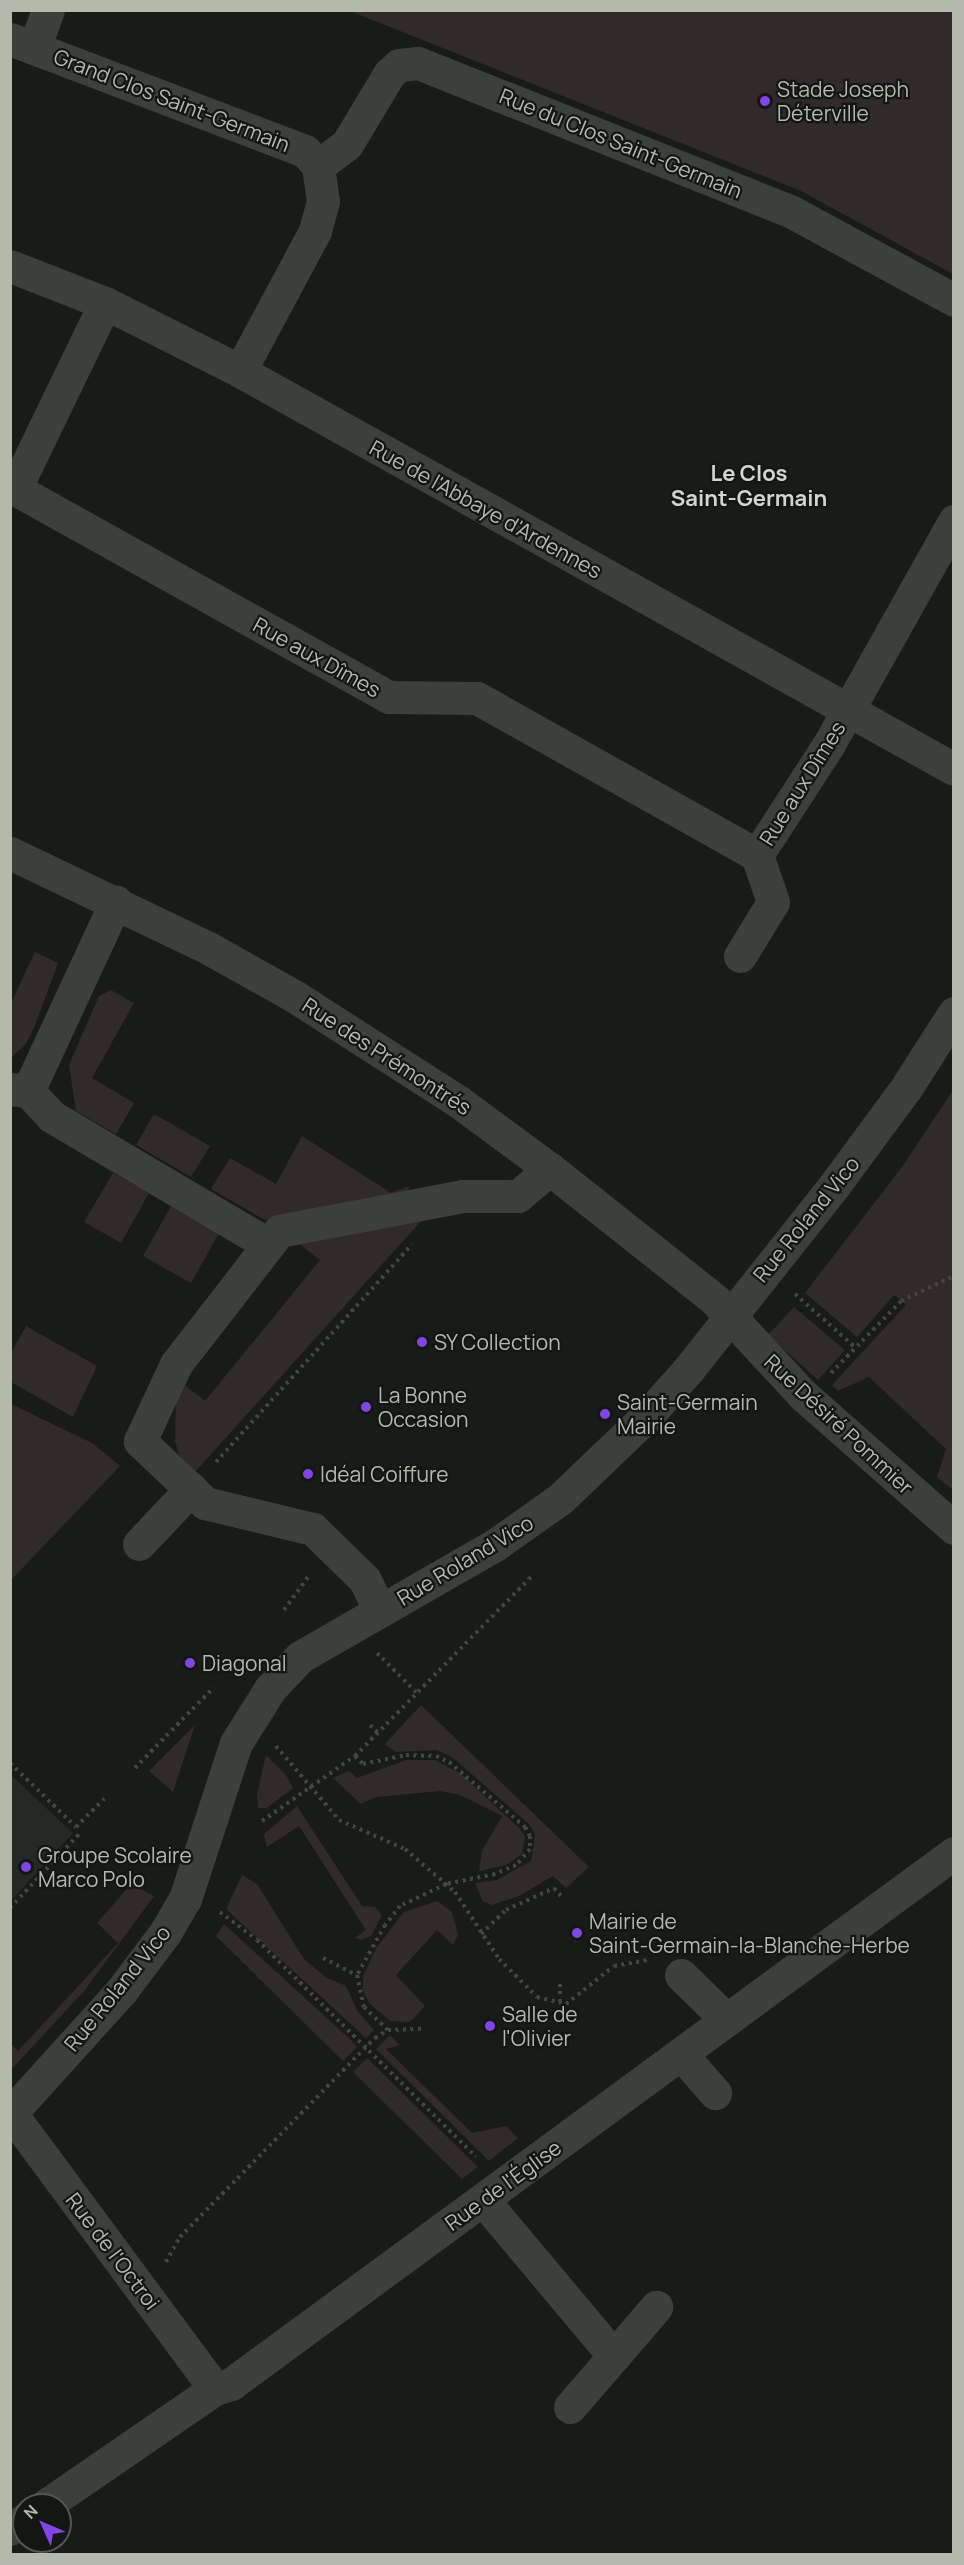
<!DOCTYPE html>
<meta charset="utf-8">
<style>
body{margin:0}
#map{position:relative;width:964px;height:2565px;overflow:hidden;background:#191b19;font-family:Manrope,sans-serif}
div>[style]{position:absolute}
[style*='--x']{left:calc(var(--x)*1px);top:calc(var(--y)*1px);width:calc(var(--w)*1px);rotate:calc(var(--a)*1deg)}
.built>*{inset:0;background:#252825}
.green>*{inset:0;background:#32292b}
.path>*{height:4px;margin-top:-2px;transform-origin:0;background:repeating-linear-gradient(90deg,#434640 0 3px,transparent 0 7.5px)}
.minor>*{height:33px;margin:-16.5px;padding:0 16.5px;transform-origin:16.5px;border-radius:16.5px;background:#3c3f3a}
.dots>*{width:16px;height:16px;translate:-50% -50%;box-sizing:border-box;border:3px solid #141614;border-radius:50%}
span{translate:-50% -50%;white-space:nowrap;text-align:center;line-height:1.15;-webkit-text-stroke:4.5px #141614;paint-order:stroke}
.poi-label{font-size:21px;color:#b4b9ac}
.left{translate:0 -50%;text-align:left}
.street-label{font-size:21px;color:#b4b9ac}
.neighbourhood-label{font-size:22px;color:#d2d6cc;font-weight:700}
.frame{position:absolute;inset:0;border:12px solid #b4b9ac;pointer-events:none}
.north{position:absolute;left:12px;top:2493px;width:60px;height:60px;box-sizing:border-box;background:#141614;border:2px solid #545751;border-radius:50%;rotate:315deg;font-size:16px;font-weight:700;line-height:24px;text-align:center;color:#b4b9ac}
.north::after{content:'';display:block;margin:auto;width:21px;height:27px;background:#8243e8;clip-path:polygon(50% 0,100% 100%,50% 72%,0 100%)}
</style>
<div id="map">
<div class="built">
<div style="clip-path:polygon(10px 1774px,73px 1833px,11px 1901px,10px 1901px)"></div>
</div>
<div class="green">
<div style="clip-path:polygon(350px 11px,953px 11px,953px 274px,801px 191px)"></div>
<div style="clip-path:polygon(35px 952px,58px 963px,34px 1028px,25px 1045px,11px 1058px,11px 1003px)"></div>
<div style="clip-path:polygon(111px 990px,134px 1003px,92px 1078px,134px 1103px,116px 1134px,76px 1111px,69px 1065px,99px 996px)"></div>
<div style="clip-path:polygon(953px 1090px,954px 1489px,953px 1490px,937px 1477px,946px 1449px,869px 1377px,838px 1391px,832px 1385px,906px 1305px,894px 1295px,857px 1337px,805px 1293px,902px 1167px)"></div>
<div style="clip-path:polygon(154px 1114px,210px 1146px,191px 1177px,136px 1145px)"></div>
<div style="clip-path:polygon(302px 1136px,391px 1193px,409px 1186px,408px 1190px,385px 1204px,265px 1220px,211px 1189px,230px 1158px,276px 1184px)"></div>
<div style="clip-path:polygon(113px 1173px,149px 1193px,121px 1243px,84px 1222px)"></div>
<div style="clip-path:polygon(171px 1206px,219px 1233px,191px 1283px,143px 1256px)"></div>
<div style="clip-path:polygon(422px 1220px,195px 1472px,179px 1455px,175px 1441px,176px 1397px,181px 1382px,205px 1401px,320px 1260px,296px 1241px)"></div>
<div style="clip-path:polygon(794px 1307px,845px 1350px,818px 1380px,768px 1335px)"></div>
<div style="clip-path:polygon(26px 1326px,97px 1366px,73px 1417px,11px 1382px,11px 1353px)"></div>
<div style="clip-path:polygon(11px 1404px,92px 1443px,120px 1466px,11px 1580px)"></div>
<div style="clip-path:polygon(421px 1705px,589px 1867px,566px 1888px,553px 1876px,519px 1896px,492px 1905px,483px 1901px,475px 1883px,497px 1880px,531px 1861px,535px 1834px,529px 1824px,452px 1757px,437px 1750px,396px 1752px,388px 1747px,385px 1744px)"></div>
<div style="clip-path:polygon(195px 1725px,173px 1792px,149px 1771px)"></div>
<div style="clip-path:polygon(266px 1755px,286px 1775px,293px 1788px,267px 1808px,258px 1808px,257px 1794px)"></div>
<div style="clip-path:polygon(406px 1760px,435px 1760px,461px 1774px,521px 1830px,525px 1837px,522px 1854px,506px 1865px,479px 1871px,482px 1851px,502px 1816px,460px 1795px,440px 1791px,376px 1797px,361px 1804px,333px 1778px,349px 1771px,357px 1778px)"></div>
<div style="clip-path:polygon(297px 1806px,362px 1906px,375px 1907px,382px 1915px,371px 1936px,362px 1940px,355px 1938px,366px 1930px,299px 1826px,267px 1847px,264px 1834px)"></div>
<div style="clip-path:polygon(242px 1875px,257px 1884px,304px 1959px,327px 1978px,346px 1986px,358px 2012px,374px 2030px,366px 2038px,226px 1909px)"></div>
<div style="clip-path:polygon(131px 1884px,154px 1896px,85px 1990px,11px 2070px,11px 2044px,18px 2051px,118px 1943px,97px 1923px)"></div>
<div style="clip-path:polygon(437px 1901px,452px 1912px,458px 1935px,453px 1945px,437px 1930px,396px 1975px,425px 2006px,410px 2022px,390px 2021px,369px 2003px,363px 1990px,363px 1976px,377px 1947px,404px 1912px)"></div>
<div style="clip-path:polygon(224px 1924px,351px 2040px,357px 2047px,343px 2061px,216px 1936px)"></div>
<div style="clip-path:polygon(390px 2035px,400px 2045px,386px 2049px,472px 2133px,506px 2126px,518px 2138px,489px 2161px,376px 2049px)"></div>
<div style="clip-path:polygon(367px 2058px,478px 2167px,462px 2179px,353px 2072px)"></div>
</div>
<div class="path">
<div style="--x:795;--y:1294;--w:81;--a:41.5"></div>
<div style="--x:831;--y:1373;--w:100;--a:-45.8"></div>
<div style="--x:901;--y:1301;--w:59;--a:-25.3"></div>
<div style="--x:216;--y:1462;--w:293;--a:-48"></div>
<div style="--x:284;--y:1610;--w:41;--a:-54"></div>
<div style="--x:377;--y:1653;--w:57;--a:45"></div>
<div style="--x:370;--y:1725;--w:11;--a:45"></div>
<div style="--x:276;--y:1746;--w:97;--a:49.6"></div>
<div style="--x:339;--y:1820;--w:72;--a:23.7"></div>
<div style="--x:405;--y:1849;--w:66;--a:40.7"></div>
<div style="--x:455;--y:1892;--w:80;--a:56.7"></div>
<div style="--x:499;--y:1959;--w:54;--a:45"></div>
<div style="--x:537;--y:1997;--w:30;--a:14"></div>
<div style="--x:566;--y:2004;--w:61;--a:-38.4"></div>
<div style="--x:614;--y:1966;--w:36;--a:-10"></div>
<div style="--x:355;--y:1756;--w:11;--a:45"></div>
<div style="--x:363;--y:1764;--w:44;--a:-11.8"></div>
<div style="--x:406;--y:1755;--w:30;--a:2"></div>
<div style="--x:436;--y:1756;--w:14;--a:25"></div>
<div style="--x:449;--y:1762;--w:100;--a:40.5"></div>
<div style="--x:525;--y:1827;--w:10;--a:61"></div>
<div style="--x:530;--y:1836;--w:13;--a:90"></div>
<div style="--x:530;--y:1849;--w:21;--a:131"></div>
<div style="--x:516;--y:1865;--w:23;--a:157"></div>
<div style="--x:495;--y:1874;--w:50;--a:168.5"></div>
<div style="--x:446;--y:1884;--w:51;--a:154.4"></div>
<div style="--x:400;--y:1906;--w:24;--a:128"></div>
<div style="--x:385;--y:1925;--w:57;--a:119.2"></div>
<div style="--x:357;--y:1975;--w:33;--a:78"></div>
<div style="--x:364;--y:2007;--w:33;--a:44"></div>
<div style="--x:10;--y:1763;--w:92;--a:44.1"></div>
<div style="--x:76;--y:1827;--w:40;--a:-45"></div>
<div style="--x:135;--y:1768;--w:113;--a:-45.7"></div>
<div style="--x:262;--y:1821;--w:113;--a:-35"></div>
<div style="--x:355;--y:1756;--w:251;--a:-45.5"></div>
<div style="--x:10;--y:1908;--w:103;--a:-47"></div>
<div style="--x:220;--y:1912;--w:46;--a:37.1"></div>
<div style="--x:257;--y:1940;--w:308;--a:44.7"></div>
<div style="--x:481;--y:1934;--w:35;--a:-44"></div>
<div style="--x:506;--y:1910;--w:53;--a:-24.6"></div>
<div style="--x:554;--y:1888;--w:15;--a:48"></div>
<div style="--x:323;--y:1958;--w:38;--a:27"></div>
<div style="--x:560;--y:1984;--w:20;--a:90"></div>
<div style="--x:166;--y:2262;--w:29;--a:-61"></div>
<div style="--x:180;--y:2237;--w:279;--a:-45.6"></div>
<div style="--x:375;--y:2038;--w:15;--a:-32"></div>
<div style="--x:388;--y:2030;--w:34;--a:-2"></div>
</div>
<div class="minor">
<div style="--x:10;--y:39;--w:316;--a:20.8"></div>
<div style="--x:305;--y:151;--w:20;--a:49"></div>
<div style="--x:318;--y:166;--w:35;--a:82"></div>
<div style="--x:323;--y:201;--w:31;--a:105"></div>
<div style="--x:315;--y:231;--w:159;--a:118.2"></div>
<div style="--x:34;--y:48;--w:40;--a:-69.8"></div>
<div style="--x:318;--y:166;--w:36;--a:-37"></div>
<div style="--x:347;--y:144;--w:82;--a:-59"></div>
<div style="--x:389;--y:74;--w:13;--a:-42"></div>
<div style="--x:399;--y:65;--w:19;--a:-6"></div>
<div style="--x:418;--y:63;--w:403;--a:21.7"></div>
<div style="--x:792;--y:212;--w:184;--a:28.5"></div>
<div style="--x:10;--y:266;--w:102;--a:21.3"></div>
<div style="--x:105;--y:303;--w:151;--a:26.7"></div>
<div style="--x:240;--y:371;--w:817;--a:29.14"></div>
<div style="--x:105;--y:303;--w:207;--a:115.8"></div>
<div style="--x:15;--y:489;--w:428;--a:29.1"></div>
<div style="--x:389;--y:697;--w:88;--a:0.7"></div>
<div style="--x:477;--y:698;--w:321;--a:29.3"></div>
<div style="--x:757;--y:855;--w:132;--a:-57"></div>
<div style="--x:829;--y:744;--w:256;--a:-60.7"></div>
<div style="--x:10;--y:853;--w:222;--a:25.6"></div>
<div style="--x:210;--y:949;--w:96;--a:29.2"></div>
<div style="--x:294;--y:996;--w:196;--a:32.7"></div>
<div style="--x:459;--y:1102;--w:113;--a:36.4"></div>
<div style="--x:550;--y:1169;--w:211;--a:38.4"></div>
<div style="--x:715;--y:1300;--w:129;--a:47.2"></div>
<div style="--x:803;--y:1395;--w:201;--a:41.4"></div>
<div style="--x:740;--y:956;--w:63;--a:-58.6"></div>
<div style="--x:773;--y:902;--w:50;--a:-108.8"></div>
<div style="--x:10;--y:1089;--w:18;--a:6"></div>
<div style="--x:28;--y:1091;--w:34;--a:47"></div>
<div style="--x:51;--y:1116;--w:250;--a:30.6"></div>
<div style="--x:28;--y:1091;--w:209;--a:-65.1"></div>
<div style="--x:139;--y:1544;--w:76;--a:-46.6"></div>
<div style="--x:380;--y:1611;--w:34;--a:-116"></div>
<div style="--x:365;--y:1580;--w:73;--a:-135.6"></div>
<div style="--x:313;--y:1529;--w:111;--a:-166.5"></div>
<div style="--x:205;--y:1503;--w:90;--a:-136.4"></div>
<div style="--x:140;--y:1441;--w:85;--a:-64.9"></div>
<div style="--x:176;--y:1364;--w:168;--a:-52.2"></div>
<div style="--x:279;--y:1231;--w:187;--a:-10.8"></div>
<div style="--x:463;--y:1196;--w:55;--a:0"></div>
<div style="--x:518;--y:1196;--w:42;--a:-40.2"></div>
<div style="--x:681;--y:1975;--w:64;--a:44.4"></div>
<div style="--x:681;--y:2054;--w:52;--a:48.9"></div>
<div style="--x:483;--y:2200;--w:204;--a:50"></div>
<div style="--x:614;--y:2356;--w:65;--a:-49.4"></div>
<div style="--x:215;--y:2389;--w:343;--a:-126.5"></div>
<div style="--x:11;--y:2113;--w:166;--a:-47.9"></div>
<div style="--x:122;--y:1990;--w:71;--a:-53"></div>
<div style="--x:165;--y:1933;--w:39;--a:-60"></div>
<div style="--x:185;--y:1899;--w:164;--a:-71.9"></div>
<div style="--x:236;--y:1743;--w:64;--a:-57.8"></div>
<div style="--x:270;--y:1689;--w:44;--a:-46.8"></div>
<div style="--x:300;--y:1657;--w:225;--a:-29.9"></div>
<div style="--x:495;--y:1545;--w:80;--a:-35.3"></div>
<div style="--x:560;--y:1499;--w:122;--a:-43.7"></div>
<div style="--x:648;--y:1415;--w:60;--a:-48.4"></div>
<div style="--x:688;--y:1370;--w:238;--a:-51.6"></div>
<div style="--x:836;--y:1183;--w:118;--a:-53.6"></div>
<div style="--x:906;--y:1088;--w:89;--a:-57.4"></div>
<div style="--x:570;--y:2407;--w:67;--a:-49.2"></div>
<div style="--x:46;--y:2505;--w:205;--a:-34.5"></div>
<div style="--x:215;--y:2389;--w:17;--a:-17"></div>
<div style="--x:231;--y:2384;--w:897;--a:-36.3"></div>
<div style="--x:10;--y:2529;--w:17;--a:-33"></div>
</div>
<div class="dots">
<div style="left:765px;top:101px;background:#8243e8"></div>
<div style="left:422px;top:1342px;background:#8243e8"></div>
<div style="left:366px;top:1407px;background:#8243e8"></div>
<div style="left:605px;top:1414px;background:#8243e8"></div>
<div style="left:308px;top:1474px;background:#8243e8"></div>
<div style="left:190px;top:1663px;background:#8243e8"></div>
<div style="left:26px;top:1867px;background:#8243e8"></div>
<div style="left:577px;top:1933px;background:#8243e8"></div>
<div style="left:490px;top:2026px;background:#8243e8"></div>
</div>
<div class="poi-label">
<span class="left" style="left:777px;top:101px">Stade Joseph<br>Déterville</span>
<span class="left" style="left:434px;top:1342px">SY Collection</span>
<span class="left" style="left:378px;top:1407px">La Bonne<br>Occasion</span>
<span class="left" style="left:617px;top:1414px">Saint-Germain<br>Mairie</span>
<span class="left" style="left:320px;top:1474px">Idéal Coiffure</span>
<span class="left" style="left:202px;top:1663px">Diagonal</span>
<span class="left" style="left:38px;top:1867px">Groupe Scolaire<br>Marco Polo</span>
<span class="left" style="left:589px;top:1933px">Mairie de<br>Saint-Germain-la-Blanche-Herbe</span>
<span class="left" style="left:502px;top:2026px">Salle de<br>l'Olivier</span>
</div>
<div class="street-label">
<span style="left:172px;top:100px;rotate:21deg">Grand Clos Saint-Germain</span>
<span style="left:621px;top:143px;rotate:22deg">Rue du Clos Saint-Germain</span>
<span style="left:486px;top:509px;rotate:29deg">Rue de l'Abbaye d'Ardennes</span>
<span style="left:317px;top:657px;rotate:29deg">Rue aux Dîmes</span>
<span style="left:802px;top:783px;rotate:-58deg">Rue aux Dîmes</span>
<span style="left:387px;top:1056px;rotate:33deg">Rue des Prémontrés</span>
<span style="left:806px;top:1219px;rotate:-51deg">Rue Roland Vico</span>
<span style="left:839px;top:1424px;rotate:43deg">Rue Désiré Pommier</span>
<span style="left:465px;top:1560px;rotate:-31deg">Rue Roland Vico</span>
<span style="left:117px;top:1988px;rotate:-51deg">Rue Roland Vico</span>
<span style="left:503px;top:2185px;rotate:-36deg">Rue de l'Église</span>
<span style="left:113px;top:2251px;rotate:53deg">Rue de l'Octroi</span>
</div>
<div class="neighbourhood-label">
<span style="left:749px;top:486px">Le Clos<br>Saint-Germain</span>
</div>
<div class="frame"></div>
<div class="north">N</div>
</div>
